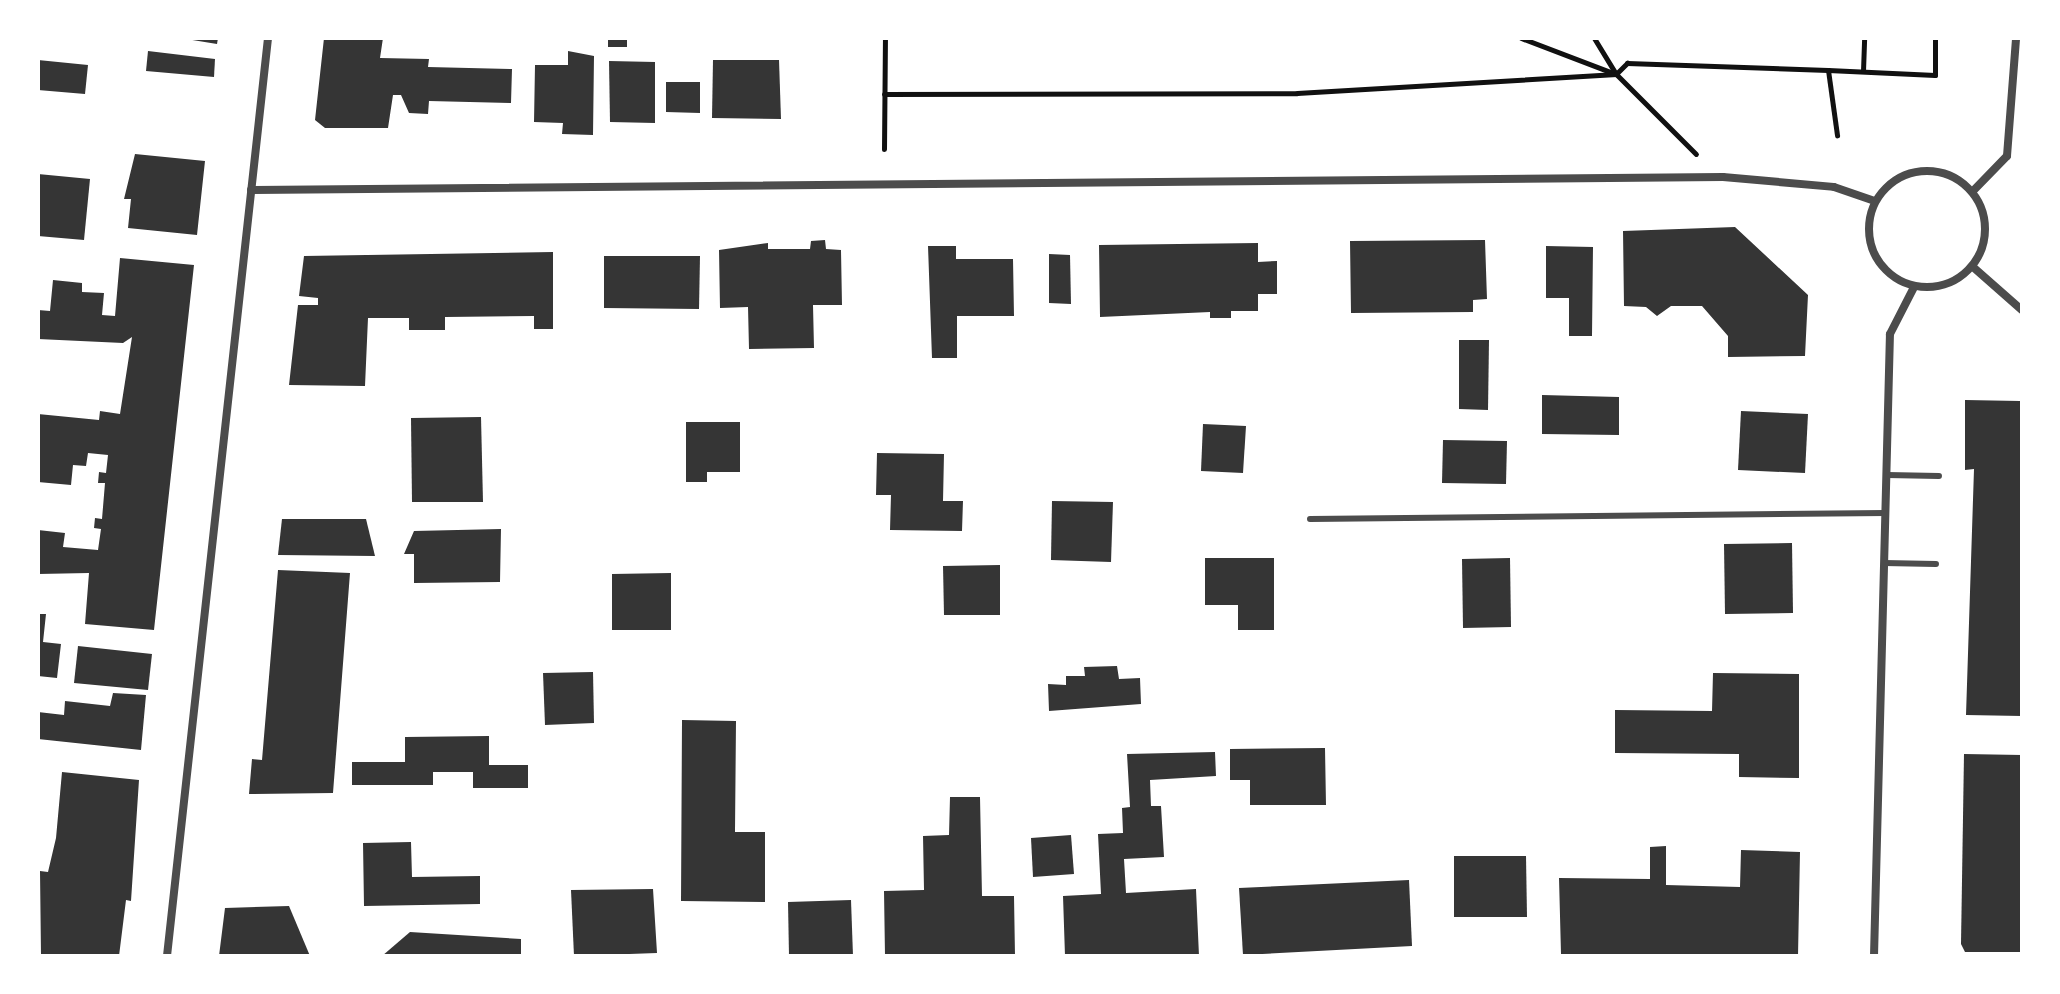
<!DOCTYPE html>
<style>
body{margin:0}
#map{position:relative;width:2060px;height:994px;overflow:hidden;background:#fff;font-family:Quicksand,sans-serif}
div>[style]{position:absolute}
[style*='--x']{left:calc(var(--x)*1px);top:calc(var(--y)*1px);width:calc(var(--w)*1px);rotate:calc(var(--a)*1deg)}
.building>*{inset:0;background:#353535}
.path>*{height:5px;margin:-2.5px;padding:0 2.5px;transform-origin:2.5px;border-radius:2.5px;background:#111}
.service>*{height:6px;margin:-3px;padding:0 3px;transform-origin:3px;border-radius:3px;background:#4c4c4c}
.minor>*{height:8px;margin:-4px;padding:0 4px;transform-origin:4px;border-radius:4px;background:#4c4c4c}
.minor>.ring{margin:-4px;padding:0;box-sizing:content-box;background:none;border:8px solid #4c4c4c;border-radius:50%}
span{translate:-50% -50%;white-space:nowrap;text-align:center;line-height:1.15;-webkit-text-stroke:8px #fff;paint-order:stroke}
.frame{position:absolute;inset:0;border:40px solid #fff;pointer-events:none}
</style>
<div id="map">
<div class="building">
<div style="clip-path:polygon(180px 38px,218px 38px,217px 44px)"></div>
<div style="clip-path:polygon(324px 38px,383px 38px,380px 58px,429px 59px,428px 67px,512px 69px,511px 103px,429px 101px,428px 114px,409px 113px,401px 95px,393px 95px,388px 128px,325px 128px,315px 120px)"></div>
<div style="clip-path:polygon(608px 38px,627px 38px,627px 47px,608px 47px)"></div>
<div style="clip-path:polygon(148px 51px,215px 59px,214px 77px,146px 71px)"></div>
<div style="clip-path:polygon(568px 51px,594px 56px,593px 135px,562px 134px,563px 123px,534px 122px,535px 65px,568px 65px)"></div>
<div style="clip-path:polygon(38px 60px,88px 65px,85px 94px,38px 90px)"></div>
<div style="clip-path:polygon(713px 60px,779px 60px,781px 119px,712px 118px)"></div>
<div style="clip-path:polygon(609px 61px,655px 62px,655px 123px,610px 122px)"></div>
<div style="clip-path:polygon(666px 82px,700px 82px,700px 113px,666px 112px)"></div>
<div style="clip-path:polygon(135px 154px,205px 161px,197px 235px,128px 228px,131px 199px,124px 199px)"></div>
<div style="clip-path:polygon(38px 174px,90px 179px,84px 240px,38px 236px)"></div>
<div style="clip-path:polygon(1735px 227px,1808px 295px,1805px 356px,1728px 357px,1728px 336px,1702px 306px,1671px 306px,1657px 316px,1646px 307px,1624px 306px,1623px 231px)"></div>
<div style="clip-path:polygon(825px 240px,826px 249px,841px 250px,842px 305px,813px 305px,814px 348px,749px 349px,748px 307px,720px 308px,719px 250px,768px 243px,768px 249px,810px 249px,811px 241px)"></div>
<div style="clip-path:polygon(1485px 240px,1487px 299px,1473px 300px,1473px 312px,1351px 313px,1350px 241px)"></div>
<div style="clip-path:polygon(1258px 243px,1258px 262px,1277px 261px,1277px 294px,1258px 294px,1258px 311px,1231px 311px,1231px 318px,1210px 318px,1210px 312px,1100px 317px,1099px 245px)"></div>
<div style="clip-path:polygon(928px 246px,956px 246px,956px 259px,1013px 259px,1014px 316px,957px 316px,957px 358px,932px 358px)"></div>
<div style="clip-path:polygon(1546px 246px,1593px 247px,1592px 336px,1569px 336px,1569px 298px,1546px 298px)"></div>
<div style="clip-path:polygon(553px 252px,553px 329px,534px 329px,534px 316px,445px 317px,445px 330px,409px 330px,409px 318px,368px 318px,365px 386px,289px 385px,298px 305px,318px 305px,318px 298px,299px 296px,304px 256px)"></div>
<div style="clip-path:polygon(1049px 254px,1070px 255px,1071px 304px,1049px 303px)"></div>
<div style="clip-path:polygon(604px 256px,700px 256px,699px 309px,604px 308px)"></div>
<div style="clip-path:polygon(120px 258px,194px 265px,154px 630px,85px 624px,89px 573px,38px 574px,38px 530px,65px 533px,63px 547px,98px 550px,101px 529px,94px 528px,95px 518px,102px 519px,105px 483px,98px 483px,99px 472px,106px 473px,108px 455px,88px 453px,86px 466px,73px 465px,71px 485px,38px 482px,38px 414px,99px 420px,100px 411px,120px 414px,132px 337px,123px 343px,38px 339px,38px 310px,50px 311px,53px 280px,82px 283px,82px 292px,104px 293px,102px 315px,115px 316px)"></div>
<div style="clip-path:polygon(1459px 340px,1489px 340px,1488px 410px,1459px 409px)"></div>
<div style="clip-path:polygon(1542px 395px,1619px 397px,1619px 435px,1542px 434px)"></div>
<div style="clip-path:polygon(1965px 400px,2020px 401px,2022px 716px,1966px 715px,1974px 469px,1965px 470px)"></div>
<div style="clip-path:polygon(1741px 411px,1808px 414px,1805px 473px,1738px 470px)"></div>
<div style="clip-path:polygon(481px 417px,483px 502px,412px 502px,411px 418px)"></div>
<div style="clip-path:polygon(686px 422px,740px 422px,740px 472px,707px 472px,707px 482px,686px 482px)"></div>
<div style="clip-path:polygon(1203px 424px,1246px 426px,1243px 473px,1201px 471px)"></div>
<div style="clip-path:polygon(1443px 440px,1507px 441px,1506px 484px,1442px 483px)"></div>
<div style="clip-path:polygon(877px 453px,944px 454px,943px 501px,963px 501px,962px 531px,890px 530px,891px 495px,876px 495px)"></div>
<div style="clip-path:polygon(1052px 501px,1113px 502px,1111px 562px,1051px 560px)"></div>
<div style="clip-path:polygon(282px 519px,366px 519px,375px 556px,278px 555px)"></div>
<div style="clip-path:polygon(501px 529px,500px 582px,414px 583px,414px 554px,404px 554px,414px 531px)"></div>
<div style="clip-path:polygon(1792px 543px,1793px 613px,1725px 614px,1724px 544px)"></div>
<div style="clip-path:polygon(1205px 558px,1274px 558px,1274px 630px,1238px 630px,1238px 605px,1205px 605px)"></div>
<div style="clip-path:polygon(1510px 558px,1511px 627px,1463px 628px,1462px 559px)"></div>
<div style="clip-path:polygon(1000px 565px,1000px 615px,944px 615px,943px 566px)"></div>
<div style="clip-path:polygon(278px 570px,350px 573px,333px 793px,249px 794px,252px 759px,262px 760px)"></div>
<div style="clip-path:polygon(671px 573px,671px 630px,612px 630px,612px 574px)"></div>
<div style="clip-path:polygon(38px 614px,46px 614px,43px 642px,61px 644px,57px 678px,38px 676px)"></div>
<div style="clip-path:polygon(78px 646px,152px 654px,148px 690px,74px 683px)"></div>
<div style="clip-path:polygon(1117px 666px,1119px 679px,1140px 678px,1141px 704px,1049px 711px,1048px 684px,1066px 685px,1066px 676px,1085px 676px,1084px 667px)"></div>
<div style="clip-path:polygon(593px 672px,594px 723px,545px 725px,543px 673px)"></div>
<div style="clip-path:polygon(1713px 673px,1799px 674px,1799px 778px,1739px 777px,1739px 754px,1615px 753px,1615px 710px,1712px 711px)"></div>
<div style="clip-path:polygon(113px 693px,146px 695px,141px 750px,38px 739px,38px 712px,64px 715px,65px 701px,110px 706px)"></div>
<div style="clip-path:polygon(682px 720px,736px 721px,735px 832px,765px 832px,765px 902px,681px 901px)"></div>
<div style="clip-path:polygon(489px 736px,489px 765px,528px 765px,528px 788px,473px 788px,473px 772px,433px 772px,433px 785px,352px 785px,352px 762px,405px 762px,405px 737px)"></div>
<div style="clip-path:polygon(1325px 748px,1326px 805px,1250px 805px,1250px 780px,1230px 780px,1230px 749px)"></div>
<div style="clip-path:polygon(1215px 752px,1216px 776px,1150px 780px,1151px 806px,1161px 806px,1164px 857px,1124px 859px,1126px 893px,1196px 889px,1199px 956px,1065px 956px,1063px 896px,1101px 894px,1098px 834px,1123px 833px,1122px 808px,1130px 807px,1127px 754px)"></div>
<div style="clip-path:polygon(1964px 754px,2022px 755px,2022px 952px,1965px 952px,1961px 944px)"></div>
<div style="clip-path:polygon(62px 772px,139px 780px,131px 901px,126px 900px,119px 956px,41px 956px,40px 871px,48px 872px,56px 838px)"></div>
<div style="clip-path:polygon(950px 797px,980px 797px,982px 896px,1014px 896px,1015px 956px,885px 956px,884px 891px,924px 890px,923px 836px,949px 835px)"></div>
<div style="clip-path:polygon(1071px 835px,1074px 874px,1033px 877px,1031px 838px)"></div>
<div style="clip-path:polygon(411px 842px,412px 877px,480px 876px,480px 904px,364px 906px,363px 843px)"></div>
<div style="clip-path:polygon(1666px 846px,1666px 885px,1740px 887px,1741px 850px,1800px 852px,1798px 956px,1561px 954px,1559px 878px,1650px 879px,1650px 847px)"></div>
<div style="clip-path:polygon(1454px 856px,1526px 856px,1527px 917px,1454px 917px)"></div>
<div style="clip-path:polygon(1409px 880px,1412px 946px,1243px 955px,1239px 888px)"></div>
<div style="clip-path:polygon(653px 889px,657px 953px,574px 956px,571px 890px)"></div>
<div style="clip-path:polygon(851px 900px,853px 956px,789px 956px,788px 902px)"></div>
<div style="clip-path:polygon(289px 906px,310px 956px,219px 956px,225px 908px)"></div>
<div style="clip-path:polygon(410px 932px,521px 939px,521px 956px,382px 956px)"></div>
</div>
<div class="path">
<div style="--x:1521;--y:38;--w:98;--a:20.8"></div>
<div style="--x:1594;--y:38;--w:42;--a:58.6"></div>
<div style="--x:1616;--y:74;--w:113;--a:45"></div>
<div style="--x:1828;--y:70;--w:107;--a:2.7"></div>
<div style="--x:1935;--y:75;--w:37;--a:-90"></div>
<div style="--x:1863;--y:71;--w:33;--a:-88"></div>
<div style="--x:884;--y:94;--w:413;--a:-0.1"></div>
<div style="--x:1297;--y:93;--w:320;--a:-3.4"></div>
<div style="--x:1616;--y:74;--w:16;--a:-45"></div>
<div style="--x:1627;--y:63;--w:201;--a:2"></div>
<div style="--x:1828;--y:70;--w:66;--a:82.1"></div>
<div style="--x:884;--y:149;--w:111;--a:-89.5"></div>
</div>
<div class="service">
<div style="--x:1887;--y:475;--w:52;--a:1.1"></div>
<div style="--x:1310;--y:519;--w:576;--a:-0.6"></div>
<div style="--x:1884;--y:563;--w:52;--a:1.1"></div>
</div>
<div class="minor">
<div class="ring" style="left:1869px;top:171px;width:108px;height:108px"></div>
<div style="--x:251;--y:190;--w:1472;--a:-0.51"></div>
<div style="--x:1723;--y:177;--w:111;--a:5.1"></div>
<div style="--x:1834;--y:187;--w:43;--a:18.9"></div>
<div style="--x:1972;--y:192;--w:50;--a:-45.8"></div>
<div style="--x:2007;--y:156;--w:118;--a:-85.6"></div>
<div style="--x:1973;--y:267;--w:65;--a:41.3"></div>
<div style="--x:167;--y:956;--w:924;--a:-83.72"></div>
<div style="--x:1874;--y:956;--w:622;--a:-88.53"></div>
<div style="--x:1890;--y:334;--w:53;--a:-62.9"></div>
</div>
<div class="frame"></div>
</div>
